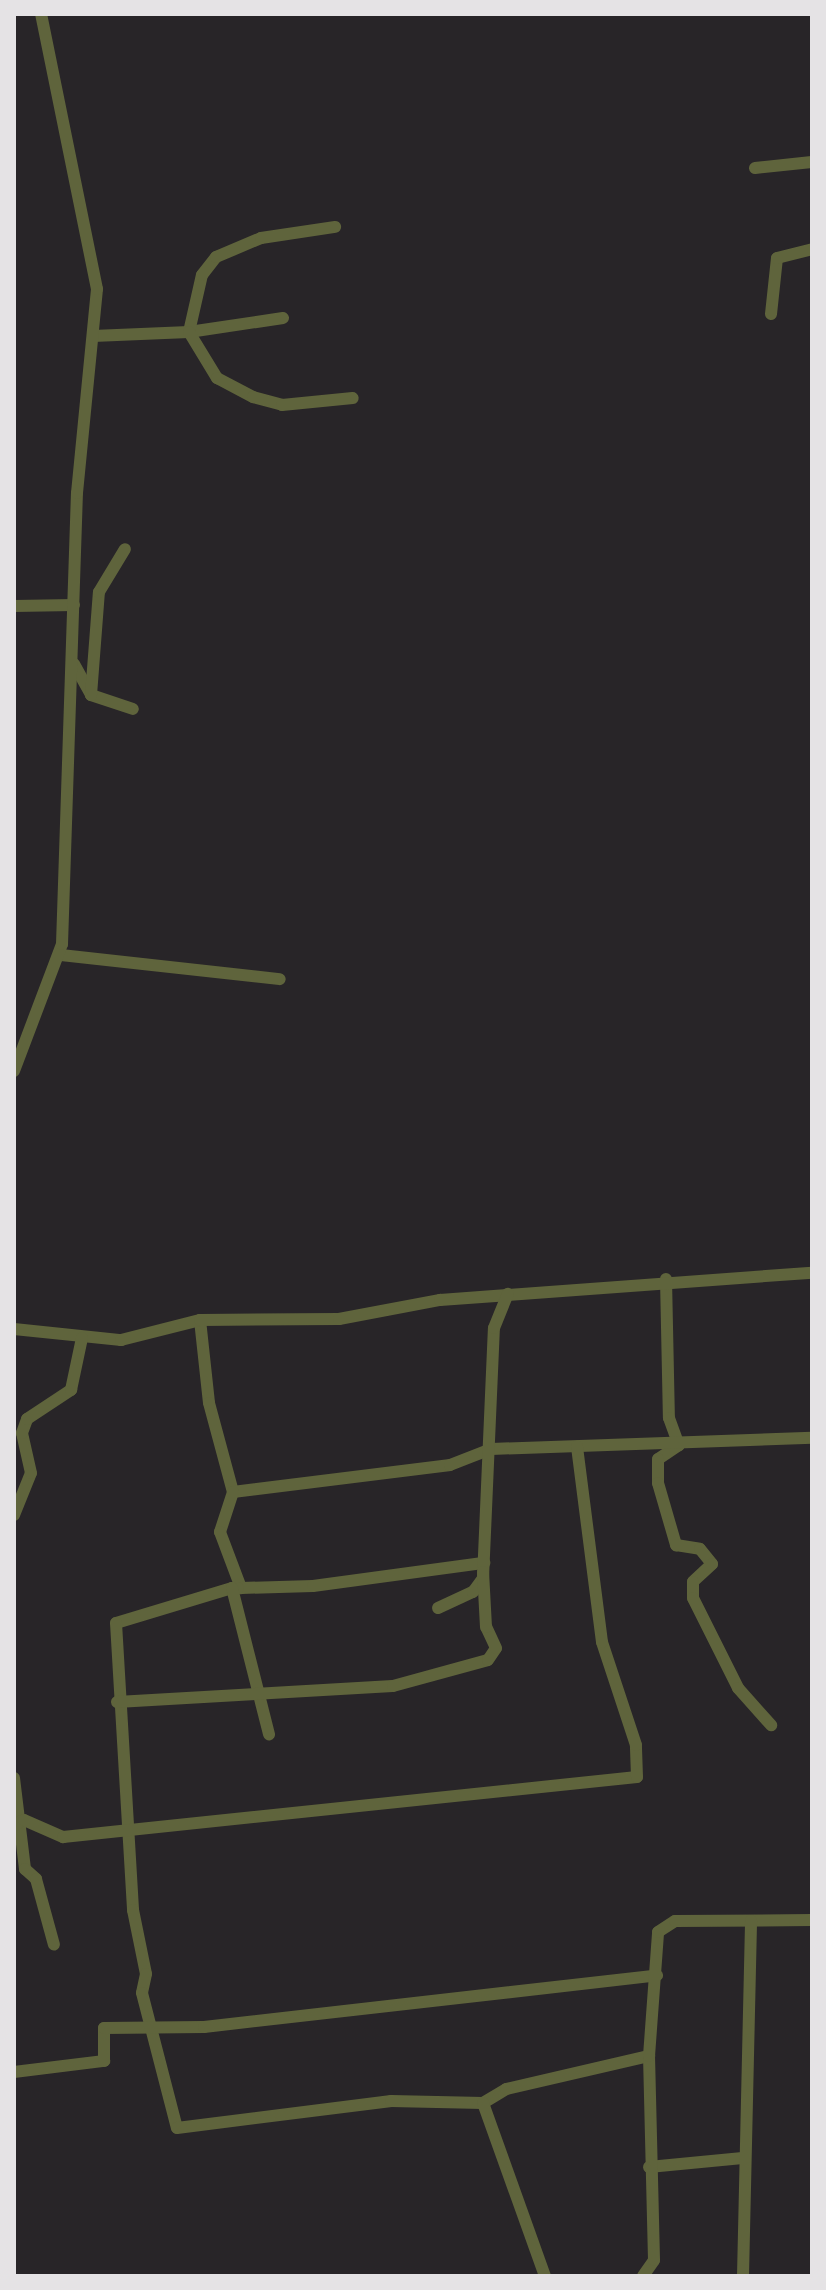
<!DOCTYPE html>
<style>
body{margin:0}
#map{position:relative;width:826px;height:2290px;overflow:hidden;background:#282528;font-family:"Open Sans",sans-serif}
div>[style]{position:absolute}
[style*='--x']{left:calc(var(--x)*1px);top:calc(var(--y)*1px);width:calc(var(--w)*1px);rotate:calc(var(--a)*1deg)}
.minor>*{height:12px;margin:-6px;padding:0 6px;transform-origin:6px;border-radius:6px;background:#5f643c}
span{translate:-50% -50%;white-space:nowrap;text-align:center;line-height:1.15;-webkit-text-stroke:7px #1e1c1e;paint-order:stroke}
.frame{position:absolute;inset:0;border:16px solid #e5e3e5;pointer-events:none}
</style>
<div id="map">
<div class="minor">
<div style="--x:755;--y:168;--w:57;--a:-6"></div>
<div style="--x:771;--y:314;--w:56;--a:-83.9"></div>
<div style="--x:777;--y:258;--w:36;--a:-14"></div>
<div style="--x:283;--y:318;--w:95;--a:171.5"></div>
<div style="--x:189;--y:332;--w:58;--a:-77.2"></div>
<div style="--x:202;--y:275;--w:23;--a:-52"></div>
<div style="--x:216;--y:257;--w:49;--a:-22.9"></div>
<div style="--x:261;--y:238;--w:75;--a:-8.5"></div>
<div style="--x:93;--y:336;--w:96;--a:-2.4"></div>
<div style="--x:189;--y:332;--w:54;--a:58.7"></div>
<div style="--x:217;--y:378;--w:41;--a:27.8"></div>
<div style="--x:253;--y:397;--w:30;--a:15"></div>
<div style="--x:282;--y:405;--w:71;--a:-5.6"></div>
<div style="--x:14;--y:606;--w:60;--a:-1"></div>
<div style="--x:74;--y:664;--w:35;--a:61"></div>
<div style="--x:91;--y:695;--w:44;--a:18.4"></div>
<div style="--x:91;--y:695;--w:103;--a:-85.6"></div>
<div style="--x:99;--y:592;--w:50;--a:-58.8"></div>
<div style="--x:61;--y:955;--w:220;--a:6.3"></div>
<div style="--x:14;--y:1071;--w:136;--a:-69.3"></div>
<div style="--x:62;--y:944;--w:451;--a:-88.1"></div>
<div style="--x:77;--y:493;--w:205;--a:-84.4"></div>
<div style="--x:97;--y:289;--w:281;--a:-101.5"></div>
<div style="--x:666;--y:1279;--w:139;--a:88.8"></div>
<div style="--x:669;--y:1418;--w:29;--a:70"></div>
<div style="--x:679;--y:1445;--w:25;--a:146"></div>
<div style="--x:658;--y:1459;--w:24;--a:90"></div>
<div style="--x:658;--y:1483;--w:65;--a:73.8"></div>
<div style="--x:676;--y:1545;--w:24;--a:9"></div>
<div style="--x:700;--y:1549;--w:19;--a:51"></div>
<div style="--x:712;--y:1564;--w:26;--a:137"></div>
<div style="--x:693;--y:1582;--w:16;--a:90"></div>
<div style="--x:693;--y:1598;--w:101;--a:63.4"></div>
<div style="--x:738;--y:1688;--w:50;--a:48.3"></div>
<div style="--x:200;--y:1320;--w:83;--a:83.8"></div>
<div style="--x:209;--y:1403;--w:92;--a:74.9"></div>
<div style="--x:233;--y:1492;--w:219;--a:-7.1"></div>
<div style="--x:450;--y:1465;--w:44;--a:-21.3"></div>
<div style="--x:491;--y:1449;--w:321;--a:-2"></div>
<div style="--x:14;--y:1329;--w:108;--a:5.9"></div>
<div style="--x:121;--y:1340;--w:81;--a:-14.2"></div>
<div style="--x:200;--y:1320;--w:139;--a:-0.4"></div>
<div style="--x:339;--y:1319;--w:103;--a:-10.7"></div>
<div style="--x:440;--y:1300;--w:373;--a:-4.2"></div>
<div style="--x:233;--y:1492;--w:42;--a:108"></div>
<div style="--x:220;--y:1532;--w:60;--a:69.4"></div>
<div style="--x:241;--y:1588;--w:72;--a:-1.6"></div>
<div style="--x:313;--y:1586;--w:173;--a:-7.7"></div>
<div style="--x:14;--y:1515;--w:45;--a:-68"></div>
<div style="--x:31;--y:1473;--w:41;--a:-102.7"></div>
<div style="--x:22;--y:1433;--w:15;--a:-70"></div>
<div style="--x:27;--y:1419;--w:53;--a:-33.4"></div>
<div style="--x:71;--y:1390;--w:53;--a:-78.1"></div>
<div style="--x:232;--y:1588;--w:121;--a:163.2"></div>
<div style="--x:116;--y:1623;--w:288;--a:86.6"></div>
<div style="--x:133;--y:1910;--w:65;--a:78.5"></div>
<div style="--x:146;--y:1974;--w:19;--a:102"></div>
<div style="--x:142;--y:1993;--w:139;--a:75.5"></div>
<div style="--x:177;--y:2128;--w:216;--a:-7.2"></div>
<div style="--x:391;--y:2101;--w:92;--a:1.2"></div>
<div style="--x:483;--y:2103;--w:27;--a:-31"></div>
<div style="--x:506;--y:2089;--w:147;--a:-13"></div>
<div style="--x:238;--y:1588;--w:6;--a:180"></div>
<div style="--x:232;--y:1588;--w:151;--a:75.8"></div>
<div style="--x:438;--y:1608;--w:38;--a:-25"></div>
<div style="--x:473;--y:1592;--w:17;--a:-54"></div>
<div style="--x:483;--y:1578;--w:250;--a:-87.5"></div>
<div style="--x:494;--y:1328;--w:37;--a:-68"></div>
<div style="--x:117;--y:1702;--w:276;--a:-3.3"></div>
<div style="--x:393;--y:1686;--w:98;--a:-15.3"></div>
<div style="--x:488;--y:1660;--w:14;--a:-56"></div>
<div style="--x:496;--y:1648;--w:23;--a:-115"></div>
<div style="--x:486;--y:1627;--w:55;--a:-93.1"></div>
<div style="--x:14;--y:1778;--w:92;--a:83.1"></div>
<div style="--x:25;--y:1869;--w:15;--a:42"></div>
<div style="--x:36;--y:1879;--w:68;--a:74.7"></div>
<div style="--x:14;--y:1825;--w:11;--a:-27"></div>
<div style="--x:24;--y:1820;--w:43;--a:23.6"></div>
<div style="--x:63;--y:1837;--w:577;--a:-5.97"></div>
<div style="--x:637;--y:1777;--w:32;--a:-92"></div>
<div style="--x:636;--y:1745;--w:108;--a:-108.3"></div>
<div style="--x:602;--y:1642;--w:197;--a:-97.3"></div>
<div style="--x:14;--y:2072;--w:91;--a:-7"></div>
<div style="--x:104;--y:2061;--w:33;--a:-90"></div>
<div style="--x:104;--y:2028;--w:100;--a:-0.6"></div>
<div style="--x:204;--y:2027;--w:456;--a:-6.5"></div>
<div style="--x:483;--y:2103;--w:184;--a:70.3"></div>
<div style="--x:649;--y:2167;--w:94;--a:-5.5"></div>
<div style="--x:643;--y:2276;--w:19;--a:-55"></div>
<div style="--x:654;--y:2260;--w:204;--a:-91.4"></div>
<div style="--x:649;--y:2056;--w:124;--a:-85.8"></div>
<div style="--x:658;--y:1932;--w:20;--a:-33"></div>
<div style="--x:675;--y:1921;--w:137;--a:-0.4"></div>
<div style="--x:743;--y:2276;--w:355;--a:-88.7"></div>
</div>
<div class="frame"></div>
</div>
